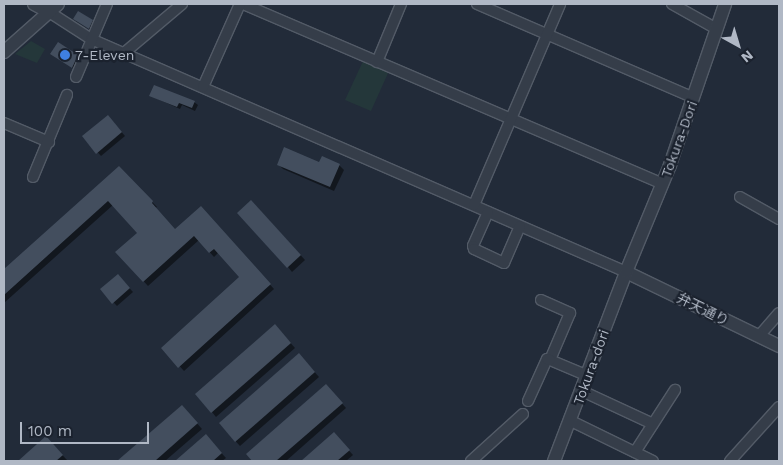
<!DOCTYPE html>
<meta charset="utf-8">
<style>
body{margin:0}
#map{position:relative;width:783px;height:465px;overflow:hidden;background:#222b39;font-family:"Work Sans","Noto Sans JP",sans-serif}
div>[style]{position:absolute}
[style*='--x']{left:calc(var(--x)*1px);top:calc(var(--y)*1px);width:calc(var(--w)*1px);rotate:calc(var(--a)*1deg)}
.green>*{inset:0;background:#24373a}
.shadow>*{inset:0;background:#0007}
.building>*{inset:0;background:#434e5e}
.roads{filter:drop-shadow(1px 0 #535b67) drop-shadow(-1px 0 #535b67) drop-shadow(0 1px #535b67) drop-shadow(0 -1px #535b67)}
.minor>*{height:10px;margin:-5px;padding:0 5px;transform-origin:5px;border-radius:5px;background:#353d49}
.tertiary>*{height:12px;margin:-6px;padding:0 6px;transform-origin:6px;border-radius:6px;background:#353d49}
.dots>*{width:14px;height:14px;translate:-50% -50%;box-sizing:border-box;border:2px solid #1b222e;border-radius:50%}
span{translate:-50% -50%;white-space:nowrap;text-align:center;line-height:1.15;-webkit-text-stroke:4.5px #1b222e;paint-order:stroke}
.poi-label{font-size:14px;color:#b0b8c5}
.left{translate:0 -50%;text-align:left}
.street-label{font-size:14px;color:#b0b8c5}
.frame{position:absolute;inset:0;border:5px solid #b0b8c5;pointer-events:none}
.north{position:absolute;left:713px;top:20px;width:50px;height:50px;-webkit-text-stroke:4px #1b222e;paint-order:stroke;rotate:141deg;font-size:14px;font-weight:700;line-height:20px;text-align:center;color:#b0b8c5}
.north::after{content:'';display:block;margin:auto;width:18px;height:22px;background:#b0b8c5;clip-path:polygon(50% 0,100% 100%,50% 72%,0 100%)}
.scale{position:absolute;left:20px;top:422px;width:129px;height:22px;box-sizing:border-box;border:2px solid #b0b8c5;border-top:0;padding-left:6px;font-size:15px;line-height:18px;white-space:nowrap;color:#b0b8c5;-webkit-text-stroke:4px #1b222e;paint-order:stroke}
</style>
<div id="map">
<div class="green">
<div style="clip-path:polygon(31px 41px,45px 49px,37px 63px,15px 54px)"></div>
<div style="clip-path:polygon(364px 59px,389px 71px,371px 111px,345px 100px)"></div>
</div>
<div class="shadow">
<div style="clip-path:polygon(76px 21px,92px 21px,94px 23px,91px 30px)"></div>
<div style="clip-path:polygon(52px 54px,77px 56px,81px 59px,76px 70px)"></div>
<div style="clip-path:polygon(151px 96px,194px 102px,198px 105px,195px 111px,182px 105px,180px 109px)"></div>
<div style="clip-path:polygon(111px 120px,125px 136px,101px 156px,84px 137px)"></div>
<div style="clip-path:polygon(278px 164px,339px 165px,344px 170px,334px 191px,283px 169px)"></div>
<div style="clip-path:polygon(119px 168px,157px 207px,155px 208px,175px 230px,205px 212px,274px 289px,184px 371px,163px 348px,241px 278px,219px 252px,214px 257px,199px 240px,148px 286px,117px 252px,138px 233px,113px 205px,4px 303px,4px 270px)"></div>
<div style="clip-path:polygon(256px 206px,305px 260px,292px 272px,288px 267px)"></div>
<div style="clip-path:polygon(121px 279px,133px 292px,117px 306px,102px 290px)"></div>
<div style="clip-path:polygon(279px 330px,295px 348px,216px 417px,212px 412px)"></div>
<div style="clip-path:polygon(303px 359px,319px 377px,240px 446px,220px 424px)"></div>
<div style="clip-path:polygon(331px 391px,346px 408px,286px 461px,254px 461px,248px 455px)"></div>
<div style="clip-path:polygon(182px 406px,202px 429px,165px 461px,119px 461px)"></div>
<div style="clip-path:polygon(334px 434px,353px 455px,346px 461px,303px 461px)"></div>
<div style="clip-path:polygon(206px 436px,226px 458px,222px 461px,177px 461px)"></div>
<div style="clip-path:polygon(46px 438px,67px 460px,20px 461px)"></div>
</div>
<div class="building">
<div style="clip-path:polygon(78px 11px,93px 20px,89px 29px,73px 19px)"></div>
<div style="clip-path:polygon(58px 42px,78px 55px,72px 68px,50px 54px)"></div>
<div style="clip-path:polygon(154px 85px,195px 101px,192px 108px,179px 103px,177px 107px,149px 96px)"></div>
<div style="clip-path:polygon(108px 115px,122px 132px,96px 154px,82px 136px)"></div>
<div style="clip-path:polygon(284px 147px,319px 162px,322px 156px,340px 164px,330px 187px,277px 165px)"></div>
<div style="clip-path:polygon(119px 166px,153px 201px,152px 203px,175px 229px,201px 206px,271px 284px,178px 368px,161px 348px,239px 277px,214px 249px,209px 253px,194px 236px,143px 282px,115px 252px,137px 233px,108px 201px,4px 295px,4px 269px)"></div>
<div style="clip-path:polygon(251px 200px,301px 255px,287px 268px,237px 213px)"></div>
<div style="clip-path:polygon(118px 274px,130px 288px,112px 304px,100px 289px)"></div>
<div style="clip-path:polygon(275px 324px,291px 343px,211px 413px,195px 394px)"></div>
<div style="clip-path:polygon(299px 353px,315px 372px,235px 442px,219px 423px)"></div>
<div style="clip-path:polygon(326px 384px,343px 403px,276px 461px,252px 461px,246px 454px)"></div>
<div style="clip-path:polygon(182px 405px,198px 423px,155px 461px,117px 461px)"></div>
<div style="clip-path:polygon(334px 432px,350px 450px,337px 461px,301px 461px)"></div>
<div style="clip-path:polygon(206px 434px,222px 453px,213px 461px,175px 461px)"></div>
<div style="clip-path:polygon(46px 436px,63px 455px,56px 461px,18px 461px)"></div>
</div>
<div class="roads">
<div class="minor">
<div style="--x:243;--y:4;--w:456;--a:23.2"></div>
<div style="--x:477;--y:4;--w:236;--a:23.4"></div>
<div style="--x:672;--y:4;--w:49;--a:29.2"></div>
<div style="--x:49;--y:12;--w:50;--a:32.7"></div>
<div style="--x:91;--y:39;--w:584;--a:23.53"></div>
<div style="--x:124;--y:53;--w:76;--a:-40.2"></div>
<div style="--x:377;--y:62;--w:63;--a:-67.5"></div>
<div style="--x:76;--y:77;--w:79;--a:-67"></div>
<div style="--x:203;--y:87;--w:91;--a:-66"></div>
<div style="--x:4;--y:123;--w:49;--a:22.9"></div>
<div style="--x:33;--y:177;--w:89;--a:-67.5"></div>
<div style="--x:740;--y:197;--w:45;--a:29.4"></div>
<div style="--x:474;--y:205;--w:219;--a:-66.8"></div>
<div style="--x:488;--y:212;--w:37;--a:114"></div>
<div style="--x:473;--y:246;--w:3;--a:72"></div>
<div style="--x:474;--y:249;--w:33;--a:25"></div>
<div style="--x:504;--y:263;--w:40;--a:-66.6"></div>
<div style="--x:541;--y:300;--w:32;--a:24"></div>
<div style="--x:570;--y:313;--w:51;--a:113.1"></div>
<div style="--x:550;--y:360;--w:41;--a:22.8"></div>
<div style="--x:759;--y:336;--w:30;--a:-49"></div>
<div style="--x:582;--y:391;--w:78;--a:24.9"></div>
<div style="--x:528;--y:401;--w:46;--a:-65.7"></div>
<div style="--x:547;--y:359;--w:3;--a:18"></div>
<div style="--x:571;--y:421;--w:91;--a:26"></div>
<div style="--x:635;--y:452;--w:74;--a:-57.2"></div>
<div style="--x:471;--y:461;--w:70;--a:-42.1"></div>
<div style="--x:730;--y:461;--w:73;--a:-47.8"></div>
</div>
<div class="tertiary">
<div style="--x:34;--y:4;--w:17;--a:28"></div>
<div style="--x:4;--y:52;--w:72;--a:-41.6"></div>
<div style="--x:626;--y:272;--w:170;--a:25.8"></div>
<div style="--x:554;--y:461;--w:202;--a:-69.1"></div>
<div style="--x:626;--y:272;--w:116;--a:-67.6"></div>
<div style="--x:670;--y:165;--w:170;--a:-71.1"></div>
</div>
</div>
<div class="dots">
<div style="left:65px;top:55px;background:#3f7fe0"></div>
</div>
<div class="poi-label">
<span class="left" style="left:75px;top:55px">7-Eleven</span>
</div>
<div class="street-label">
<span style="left:679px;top:139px;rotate:-70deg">Tokura-Dori</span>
<span style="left:703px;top:309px;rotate:26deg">弁天通り</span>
<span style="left:591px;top:367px;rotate:-70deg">Tokura-dori</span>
</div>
<div class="frame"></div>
<div class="north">N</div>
<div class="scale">100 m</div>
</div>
